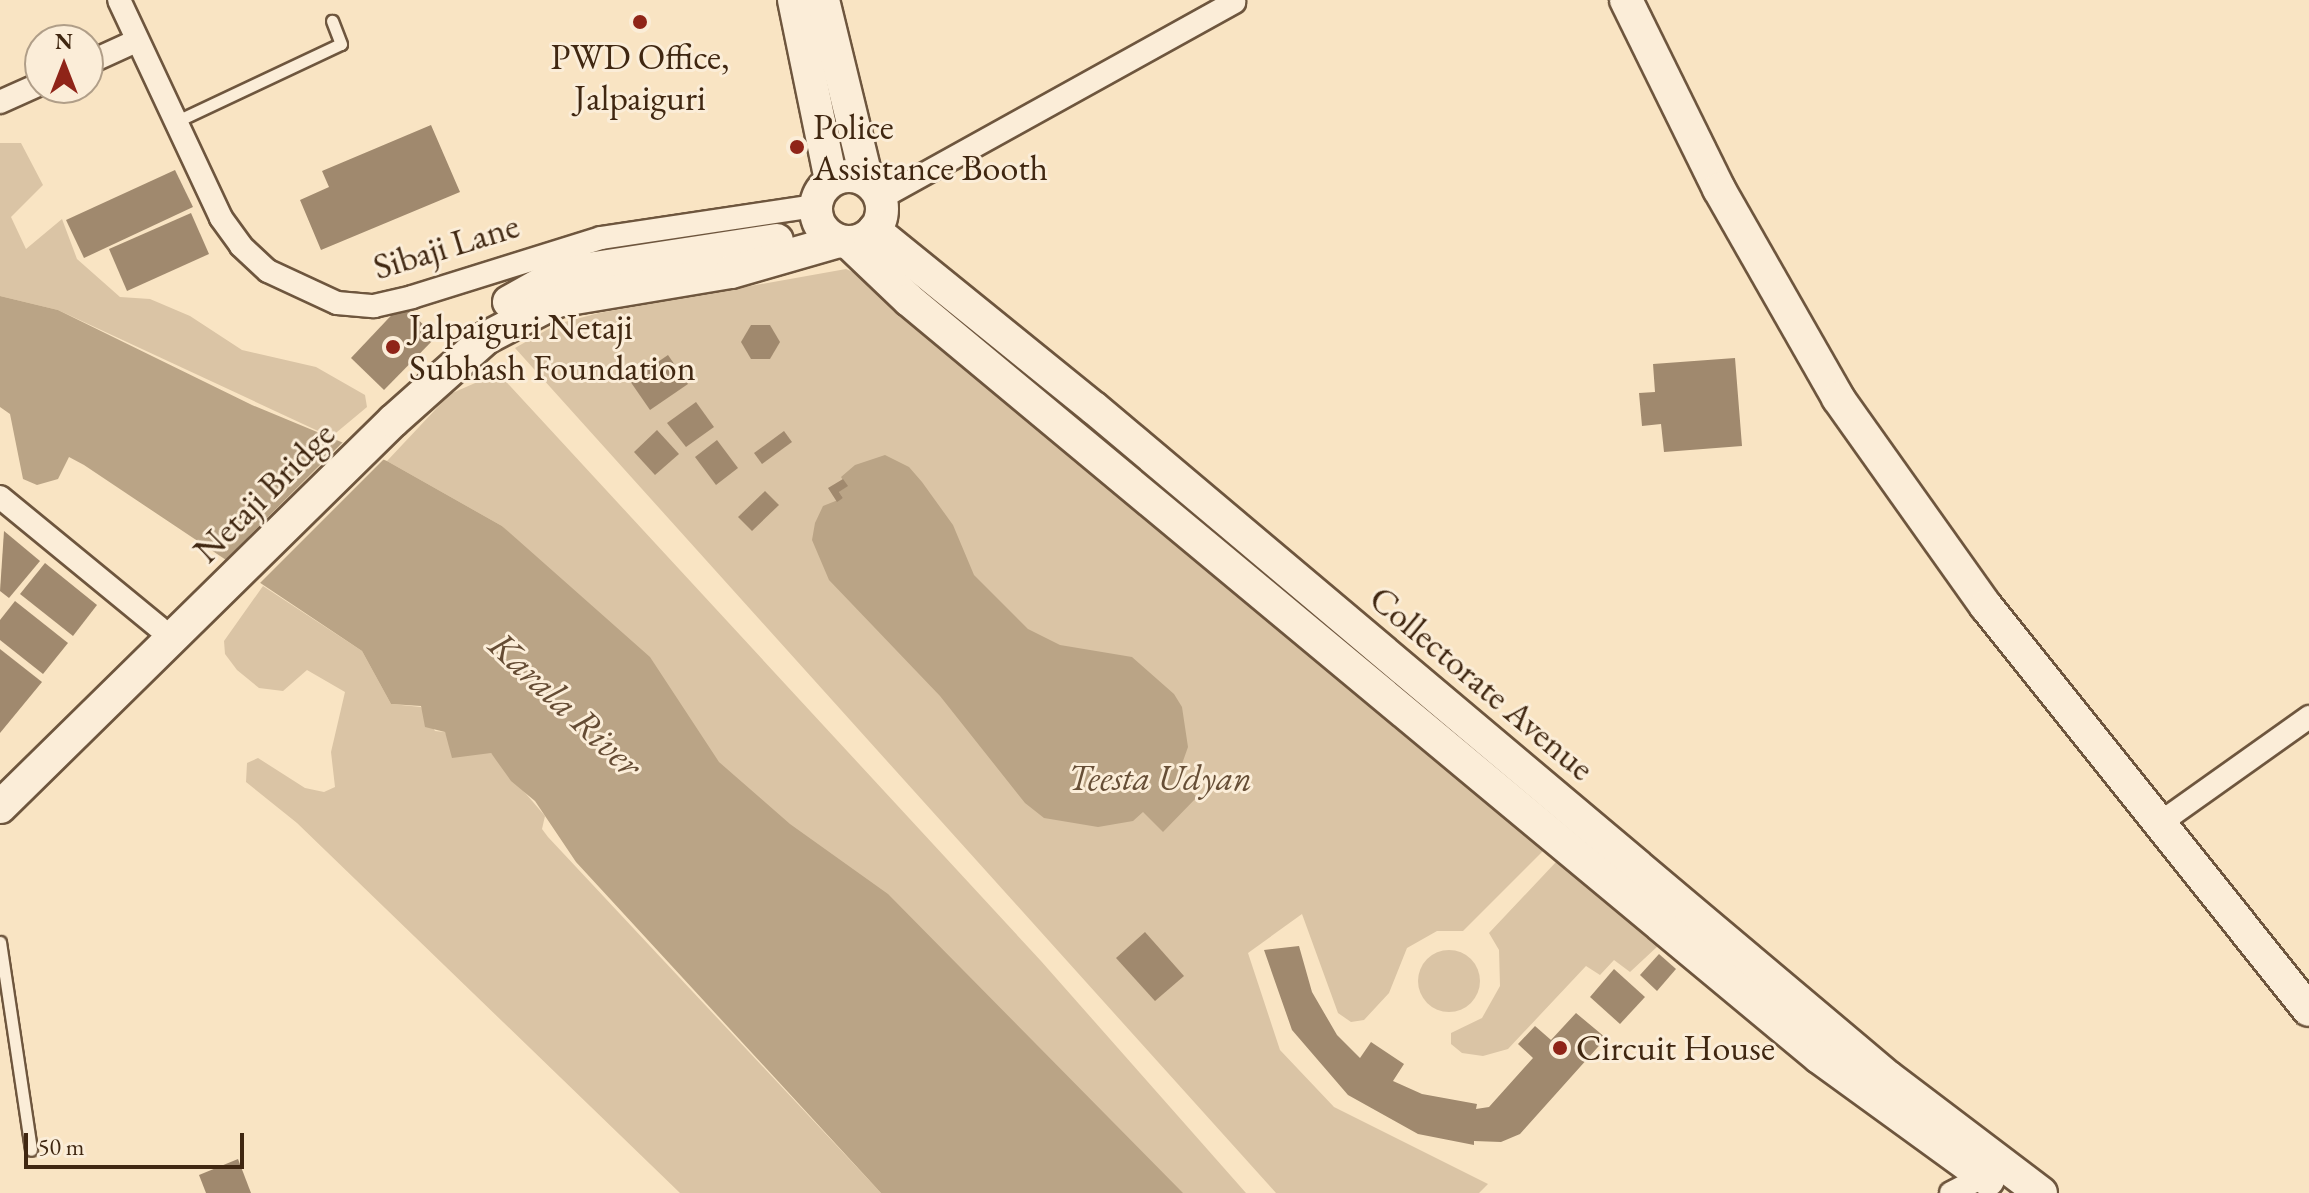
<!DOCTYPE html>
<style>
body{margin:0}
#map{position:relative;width:2309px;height:1193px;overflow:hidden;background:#f9e4c3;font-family:"EB Garamond",serif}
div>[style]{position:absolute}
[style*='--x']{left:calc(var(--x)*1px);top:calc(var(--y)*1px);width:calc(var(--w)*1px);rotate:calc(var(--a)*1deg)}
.green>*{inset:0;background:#dac4a5}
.round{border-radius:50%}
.water>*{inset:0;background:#baa486}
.pier>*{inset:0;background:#f9e4c3}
.building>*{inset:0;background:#a0896e}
.roads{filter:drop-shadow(2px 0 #6e563e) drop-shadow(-2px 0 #6e563e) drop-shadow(0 2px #6e563e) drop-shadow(0 -2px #6e563e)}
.lane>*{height:11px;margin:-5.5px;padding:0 5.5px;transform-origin:5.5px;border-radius:5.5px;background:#fbedd8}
.street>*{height:22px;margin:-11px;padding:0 11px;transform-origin:11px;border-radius:11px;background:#fbedd8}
.secondary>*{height:32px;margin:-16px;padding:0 16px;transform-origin:16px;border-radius:16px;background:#fbedd8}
.secondary>.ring{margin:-16px;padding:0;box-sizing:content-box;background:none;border:32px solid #fbedd8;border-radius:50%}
.dots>*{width:22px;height:22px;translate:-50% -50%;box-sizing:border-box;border:4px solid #fbedd8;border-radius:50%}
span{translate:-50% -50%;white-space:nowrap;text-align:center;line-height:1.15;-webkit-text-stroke:6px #fbedd8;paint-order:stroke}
.poi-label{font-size:36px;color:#402711}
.left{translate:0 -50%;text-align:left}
.street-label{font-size:36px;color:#402711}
.park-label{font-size:36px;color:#664e36;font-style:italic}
.water-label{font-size:38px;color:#654c34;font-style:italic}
.north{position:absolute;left:24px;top:24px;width:80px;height:80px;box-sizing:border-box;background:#fbedd8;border:2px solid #b09e88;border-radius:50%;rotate:0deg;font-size:22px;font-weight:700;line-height:32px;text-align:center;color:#402711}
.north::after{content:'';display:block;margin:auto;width:28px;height:36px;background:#8f2418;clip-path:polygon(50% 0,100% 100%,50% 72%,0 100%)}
.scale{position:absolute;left:24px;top:1133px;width:220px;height:36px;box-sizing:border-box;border:4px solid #402711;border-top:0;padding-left:10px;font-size:24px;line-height:28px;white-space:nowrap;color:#402711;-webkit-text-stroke:6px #fbedd8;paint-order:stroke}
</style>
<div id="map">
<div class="green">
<div style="clip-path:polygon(0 143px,21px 143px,43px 185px,11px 217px,26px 249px,62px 219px,77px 259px,120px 297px,150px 299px,190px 316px,242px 350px,316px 367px,365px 395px,367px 407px,331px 437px,58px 310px,0 296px)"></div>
<div style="clip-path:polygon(846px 269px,860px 275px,1094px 469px,1543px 851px,1463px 931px,1437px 931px,1407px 948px,1389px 993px,1364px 1020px,1351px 1022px,1338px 1013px,1302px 914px,1248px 953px,1280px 1050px,1334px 1107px,1488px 1184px,1479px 1193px,1276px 1193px,515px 348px,557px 324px,599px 313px)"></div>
<div style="clip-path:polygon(498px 373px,1041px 961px,1246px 1193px,1135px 1193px,585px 629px,575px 596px,502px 526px,387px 461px,450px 394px)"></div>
<div style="clip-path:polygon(263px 586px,362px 651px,391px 704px,421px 707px,435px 731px,445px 732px,449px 741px,491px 753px,545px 816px,542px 829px,548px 837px,881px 1193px,680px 1193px,297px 823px,246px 782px,247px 763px,258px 758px,305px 788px,324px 792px,335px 787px,331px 752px,345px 692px,307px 670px,283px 691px,259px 688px,237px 670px,225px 654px,224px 641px)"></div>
<div style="clip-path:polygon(1556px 862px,1659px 945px,1630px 972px,1614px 960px,1600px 975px,1586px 966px,1508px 1049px,1483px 1056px,1462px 1053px,1451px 1044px,1451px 1033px,1482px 1018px,1500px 986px,1499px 950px,1489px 933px)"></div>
<div class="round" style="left:1418px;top:950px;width:62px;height:62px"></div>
</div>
<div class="water">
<div style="clip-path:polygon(0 296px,58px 310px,252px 405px,387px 461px,502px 526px,650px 657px,719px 762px,790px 824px,888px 894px,1183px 1193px,881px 1193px,576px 862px,535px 801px,511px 781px,491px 753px,452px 758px,445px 732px,425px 727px,421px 706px,391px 704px,362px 651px,84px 465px,69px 457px,58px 479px,37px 485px,23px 479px,10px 414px,0 407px)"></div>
<div style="clip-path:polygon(885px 455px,909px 467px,922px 482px,953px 525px,974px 575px,1028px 629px,1060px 645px,1132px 657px,1174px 694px,1182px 707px,1188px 747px,1177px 778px,1197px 797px,1163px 832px,1143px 812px,1133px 821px,1098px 827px,1044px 818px,1025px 803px,940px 696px,829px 580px,812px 540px,815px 523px,823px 506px,843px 498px,839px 492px,847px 486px,841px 477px,855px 465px)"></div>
</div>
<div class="pier">
<div style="clip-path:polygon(346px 439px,387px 456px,256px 587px,221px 564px)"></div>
</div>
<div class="building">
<div style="clip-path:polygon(431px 125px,460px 192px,321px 250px,300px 200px,329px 187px,322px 171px)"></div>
<div style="clip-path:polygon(801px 138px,803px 154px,793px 155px,791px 139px)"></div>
<div style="clip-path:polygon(175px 170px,193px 207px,84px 258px,66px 220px)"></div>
<div style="clip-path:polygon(191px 213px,209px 254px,127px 291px,109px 249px)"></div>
<div style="clip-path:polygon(402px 304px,436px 337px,384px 390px,351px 358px)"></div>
<div style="clip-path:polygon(751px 325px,770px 325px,780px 342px,770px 359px,751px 359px,741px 342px)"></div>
<div style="clip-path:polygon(668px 355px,688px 384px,650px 410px,630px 381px)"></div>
<div style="clip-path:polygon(1735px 358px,1742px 446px,1664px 452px,1661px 424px,1642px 426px,1639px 393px,1655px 392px,1653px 364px)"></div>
<div style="clip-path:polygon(696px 402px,714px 427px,686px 447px,667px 423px)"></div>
<div style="clip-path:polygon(657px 430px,679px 454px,655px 475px,634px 452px)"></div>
<div style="clip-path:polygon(784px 431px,792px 442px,762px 464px,754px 453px)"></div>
<div style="clip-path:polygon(717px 440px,738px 468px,716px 485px,695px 457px)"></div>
<div style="clip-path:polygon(843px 479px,848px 486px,839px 492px,843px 498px,837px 502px,828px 488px)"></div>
<div style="clip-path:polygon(765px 491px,779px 505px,752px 531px,738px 517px)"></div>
<div style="clip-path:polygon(4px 531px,40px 561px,9px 598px,0 591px)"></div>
<div style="clip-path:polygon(45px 563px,97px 605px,73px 636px,20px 594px)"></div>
<div style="clip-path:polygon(15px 601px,68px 643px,43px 674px,0 640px,0 620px)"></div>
<div style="clip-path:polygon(0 649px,42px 682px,0 733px)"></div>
<div style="clip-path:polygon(1145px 932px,1184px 976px,1155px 1001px,1116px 958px)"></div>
<div style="clip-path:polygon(1299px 946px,1312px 992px,1337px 1035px,1360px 1058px,1371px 1042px,1404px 1064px,1393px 1081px,1422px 1094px,1477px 1104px,1476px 1109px,1489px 1107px,1533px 1058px,1518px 1044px,1535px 1026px,1551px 1040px,1576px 1013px,1606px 1038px,1520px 1134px,1501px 1142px,1474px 1141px,1474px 1145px,1418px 1134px,1348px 1095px,1292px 1030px,1264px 950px)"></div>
<div style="clip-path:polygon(1659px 954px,1676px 969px,1657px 991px,1640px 975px)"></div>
<div style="clip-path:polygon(1614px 969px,1645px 997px,1620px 1024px,1590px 997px)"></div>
<div style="clip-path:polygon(238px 1159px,251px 1193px,206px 1193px,199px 1175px)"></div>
</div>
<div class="roads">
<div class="lane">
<div style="--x:175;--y:122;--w:183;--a:-25.2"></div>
<div style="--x:341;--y:44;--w:25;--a:-111"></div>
<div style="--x:0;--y:942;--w:210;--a:81.5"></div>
</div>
<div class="street">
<div style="--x:119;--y:0;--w:241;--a:64.9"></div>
<div style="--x:221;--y:218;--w:34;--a:54"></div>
<div style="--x:241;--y:246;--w:37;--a:43"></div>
<div style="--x:268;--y:271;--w:76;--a:24.9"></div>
<div style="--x:337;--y:303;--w:37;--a:5"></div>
<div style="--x:374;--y:306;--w:39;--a:-13"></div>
<div style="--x:412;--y:297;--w:198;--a:-17.3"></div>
<div style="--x:601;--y:238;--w:216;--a:-8.5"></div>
<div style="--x:88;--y:63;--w:53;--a:-24.6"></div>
<div style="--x:0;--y:102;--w:44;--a:-24.2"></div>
<div style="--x:881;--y:198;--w:404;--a:-29"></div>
<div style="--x:0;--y:497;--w:205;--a:39.4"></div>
<div style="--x:2160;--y:823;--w:183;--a:-35.4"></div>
<div style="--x:1951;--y:1193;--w:36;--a:-27"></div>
</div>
<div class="secondary">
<div style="--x:794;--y:0;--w:184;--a:78.4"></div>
<div style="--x:823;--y:0;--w:186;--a:76.3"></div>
<div style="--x:1626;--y:0;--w:211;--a:63.8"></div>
<div style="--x:1719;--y:189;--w:241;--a:60.3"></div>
<div style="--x:1838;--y:398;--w:255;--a:54.6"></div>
<div style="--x:1986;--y:606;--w:517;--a:51.36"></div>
<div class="ring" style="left:816px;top:176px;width:34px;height:34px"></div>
<div style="--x:874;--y:230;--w:283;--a:39"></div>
<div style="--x:1094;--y:408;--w:1038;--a:40.12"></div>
<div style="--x:1888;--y:1077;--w:192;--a:37.2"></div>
<div style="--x:848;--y:242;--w:84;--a:43.6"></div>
<div style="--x:909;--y:300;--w:1184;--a:39.76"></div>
<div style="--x:1819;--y:1057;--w:209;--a:36"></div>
<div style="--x:509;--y:302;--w:47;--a:-29.3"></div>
<div style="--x:550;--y:279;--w:39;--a:-15"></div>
<div style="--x:588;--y:269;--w:191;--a:-8.7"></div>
<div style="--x:0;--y:807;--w:551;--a:-44.49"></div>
<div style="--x:393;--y:421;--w:125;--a:-41.7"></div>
<div style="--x:486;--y:338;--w:80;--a:-27.5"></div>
<div style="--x:557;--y:301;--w:176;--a:-9.5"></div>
<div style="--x:731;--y:272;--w:112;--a:-16"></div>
</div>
</div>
<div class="dots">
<div style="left:640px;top:22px;background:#8f2418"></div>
<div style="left:797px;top:147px;background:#8f2418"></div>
<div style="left:393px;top:347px;background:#8f2418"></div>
<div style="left:1560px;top:1048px;background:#8f2418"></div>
</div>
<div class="poi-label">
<span style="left:640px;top:77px">PWD Office,<br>Jalpaiguri</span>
<span class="left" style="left:813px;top:147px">Police<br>Assistance Booth</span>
<span class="left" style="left:409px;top:347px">Jalpaiguri Netaji<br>Subhash Foundation</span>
<span class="left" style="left:1576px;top:1048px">Circuit House</span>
</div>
<div class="street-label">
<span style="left:446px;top:246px;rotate:-17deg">Sibaji Lane</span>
<span style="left:264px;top:492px;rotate:-45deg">Netaji Bridge</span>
<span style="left:1482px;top:683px;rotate:40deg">Collectorate Avenue</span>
</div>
<div class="park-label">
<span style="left:1160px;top:778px">Teesta Udyan</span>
</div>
<div class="water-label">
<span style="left:566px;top:704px;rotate:43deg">Karala River</span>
</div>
<div class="north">N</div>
<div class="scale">50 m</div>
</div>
